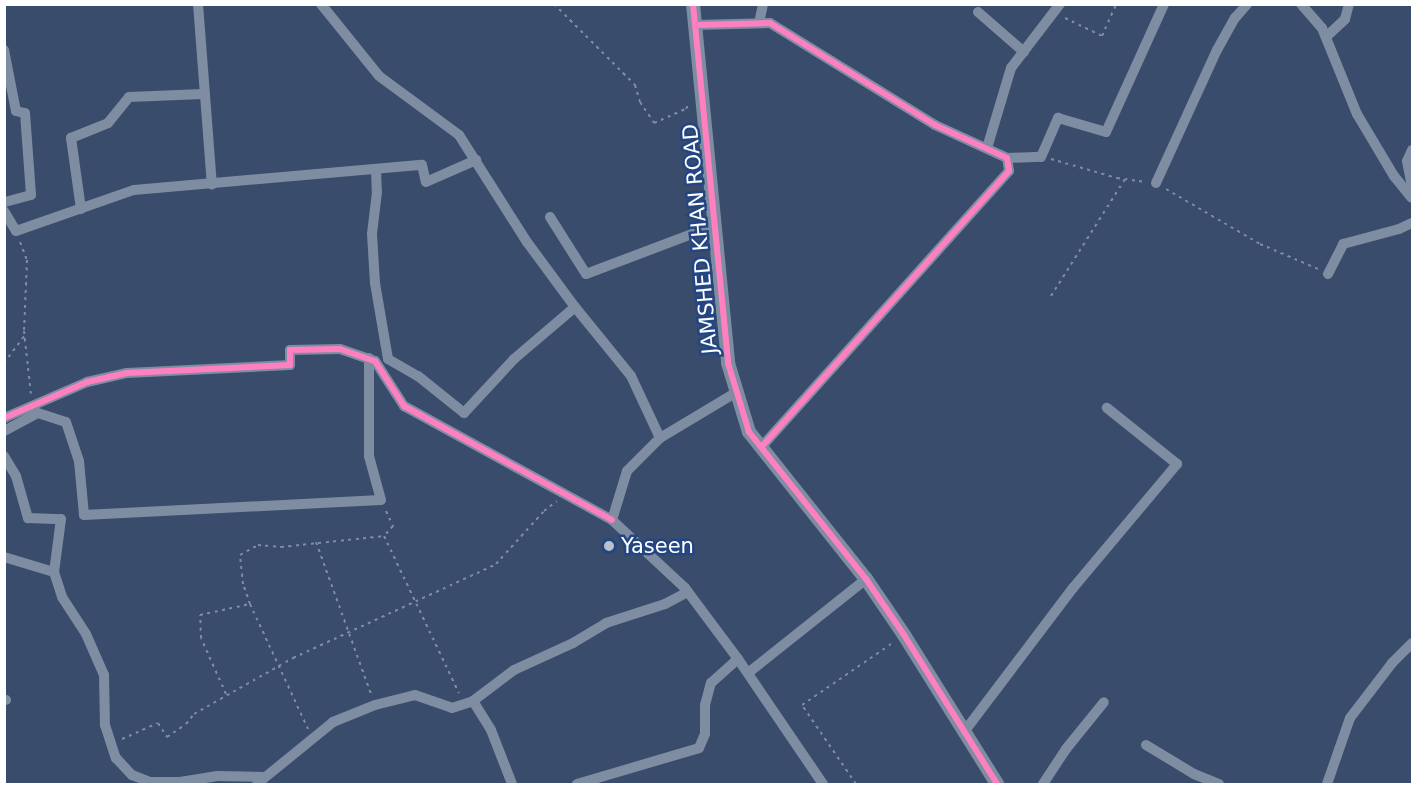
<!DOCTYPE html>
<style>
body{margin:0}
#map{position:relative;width:1417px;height:789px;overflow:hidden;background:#394c6c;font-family:"DejaVu Sans",sans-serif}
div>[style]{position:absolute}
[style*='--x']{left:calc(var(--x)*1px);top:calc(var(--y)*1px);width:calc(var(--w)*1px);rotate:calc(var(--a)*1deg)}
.path>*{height:2px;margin-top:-1px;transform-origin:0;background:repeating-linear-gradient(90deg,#7f8da2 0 3px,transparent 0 7.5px)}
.minor>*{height:10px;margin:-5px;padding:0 5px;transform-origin:5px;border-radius:5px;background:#7f8da2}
.tertiary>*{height:14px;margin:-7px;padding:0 7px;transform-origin:7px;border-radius:7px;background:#7f8da2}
.cycleway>*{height:6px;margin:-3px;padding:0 3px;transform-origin:3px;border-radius:3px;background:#ff80c0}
.dots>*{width:16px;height:16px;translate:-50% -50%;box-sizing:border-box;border:3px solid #234682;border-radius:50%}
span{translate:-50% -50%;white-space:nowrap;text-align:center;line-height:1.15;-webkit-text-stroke:5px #234682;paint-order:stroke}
.street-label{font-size:21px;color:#fff}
.poi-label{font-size:21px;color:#fff}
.left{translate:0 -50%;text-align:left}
.frame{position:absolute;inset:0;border:6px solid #fff;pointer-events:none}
</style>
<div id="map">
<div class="path">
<div style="--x:554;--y:4;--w:115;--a:45"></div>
<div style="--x:635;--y:85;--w:18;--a:74"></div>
<div style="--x:640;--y:102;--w:25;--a:56"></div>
<div style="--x:654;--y:123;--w:35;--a:-24"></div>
<div style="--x:686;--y:109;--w:7;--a:-63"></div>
<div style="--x:1065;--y:18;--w:41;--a:25.9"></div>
<div style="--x:1102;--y:36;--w:35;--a:-66"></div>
<div style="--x:1051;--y:159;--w:69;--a:16.1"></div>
<div style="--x:1117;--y:178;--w:27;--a:8"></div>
<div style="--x:1166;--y:189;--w:109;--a:30.3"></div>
<div style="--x:1260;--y:244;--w:63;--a:23.3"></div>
<div style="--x:20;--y:242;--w:19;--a:69"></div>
<div style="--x:27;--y:260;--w:71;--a:92.4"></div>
<div style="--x:24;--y:331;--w:63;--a:83.7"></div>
<div style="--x:1051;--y:296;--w:138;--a:-57.7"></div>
<div style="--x:4;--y:363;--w:34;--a:-53"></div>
<div style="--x:386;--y:511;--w:17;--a:65"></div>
<div style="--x:393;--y:526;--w:13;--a:132"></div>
<div style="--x:384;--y:536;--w:174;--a:64.5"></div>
<div style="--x:316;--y:542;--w:162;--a:70.1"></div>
<div style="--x:250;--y:604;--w:138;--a:65.1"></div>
<div style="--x:226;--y:694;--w:61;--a:-114.1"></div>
<div style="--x:201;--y:638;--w:23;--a:-92"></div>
<div style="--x:200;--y:615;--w:51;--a:-12.4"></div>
<div style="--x:250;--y:604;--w:21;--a:-109"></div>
<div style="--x:243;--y:584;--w:29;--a:-96"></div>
<div style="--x:240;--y:555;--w:21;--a:-29"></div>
<div style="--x:258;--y:545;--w:23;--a:5"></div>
<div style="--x:281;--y:547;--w:104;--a:-6.1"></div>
<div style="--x:122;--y:739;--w:39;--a:-24"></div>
<div style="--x:158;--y:723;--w:17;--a:57"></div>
<div style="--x:167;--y:737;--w:23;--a:-34"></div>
<div style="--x:186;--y:724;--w:13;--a:-51"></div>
<div style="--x:194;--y:714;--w:114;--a:-29.5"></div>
<div style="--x:293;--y:658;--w:224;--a:-24.8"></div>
<div style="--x:496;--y:564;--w:72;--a:-47.8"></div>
<div style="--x:544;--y:511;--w:16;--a:-38"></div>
<div style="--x:856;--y:784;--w:96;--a:-124.4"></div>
<div style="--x:802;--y:705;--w:112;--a:-34.4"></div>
</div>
<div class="minor">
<div style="--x:198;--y:4;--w:181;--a:85.6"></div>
<div style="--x:321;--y:4;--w:92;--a:51.1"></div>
<div style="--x:379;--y:76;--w:99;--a:36.4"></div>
<div style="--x:459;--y:135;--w:127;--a:57.6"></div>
<div style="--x:527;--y:242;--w:81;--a:53.6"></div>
<div style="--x:575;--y:307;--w:89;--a:50.9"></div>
<div style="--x:631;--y:376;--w:68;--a:64.9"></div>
<div style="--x:1301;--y:4;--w:32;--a:49"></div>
<div style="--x:1322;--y:28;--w:93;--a:67.9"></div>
<div style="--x:1357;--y:114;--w:72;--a:59.2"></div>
<div style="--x:1394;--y:176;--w:28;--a:51"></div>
<div style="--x:978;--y:12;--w:61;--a:41"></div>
<div style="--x:759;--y:23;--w:19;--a:-78"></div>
<div style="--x:695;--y:25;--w:75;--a:-1.5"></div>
<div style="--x:770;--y:23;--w:194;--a:31.7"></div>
<div style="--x:935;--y:125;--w:79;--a:24.6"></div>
<div style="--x:1007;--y:158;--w:13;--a:81"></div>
<div style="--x:1009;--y:171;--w:371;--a:131.9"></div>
<div style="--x:1326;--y:37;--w:26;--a:-43"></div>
<div style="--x:1345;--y:19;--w:16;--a:-75"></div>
<div style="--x:4;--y:50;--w:62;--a:78.9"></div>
<div style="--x:16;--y:111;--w:9;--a:13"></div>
<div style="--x:25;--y:113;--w:82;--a:85.8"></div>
<div style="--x:31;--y:195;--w:28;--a:165"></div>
<div style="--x:987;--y:148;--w:84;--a:-73.3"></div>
<div style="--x:1011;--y:68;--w:81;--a:-52.6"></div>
<div style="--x:1412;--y:150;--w:12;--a:114"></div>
<div style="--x:1407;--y:161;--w:26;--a:79"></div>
<div style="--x:1007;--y:158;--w:34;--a:-2"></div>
<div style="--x:1041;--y:157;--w:43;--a:-66.4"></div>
<div style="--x:1058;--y:118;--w:50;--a:16.3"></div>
<div style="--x:1106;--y:132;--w:141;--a:-65.6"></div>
<div style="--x:376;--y:169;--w:23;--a:88"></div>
<div style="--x:377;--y:192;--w:42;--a:96.8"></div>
<div style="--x:372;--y:234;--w:49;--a:86.5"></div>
<div style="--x:375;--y:283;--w:77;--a:80.3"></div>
<div style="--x:388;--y:359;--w:34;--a:30"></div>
<div style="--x:418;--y:376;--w:59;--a:38.8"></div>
<div style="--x:464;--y:413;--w:74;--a:-47.2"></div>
<div style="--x:514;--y:359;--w:80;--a:-40.4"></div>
<div style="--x:1156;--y:183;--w:146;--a:-65.4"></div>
<div style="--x:1217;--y:50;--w:37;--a:-61"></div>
<div style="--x:1235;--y:18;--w:18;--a:-49"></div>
<div style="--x:81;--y:209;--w:72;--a:-98"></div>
<div style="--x:71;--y:138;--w:40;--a:-22"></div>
<div style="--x:108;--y:123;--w:33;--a:-51"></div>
<div style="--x:129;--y:97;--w:74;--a:-2.3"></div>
<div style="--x:4;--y:211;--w:23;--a:59"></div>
<div style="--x:16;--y:231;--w:125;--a:-19.2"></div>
<div style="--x:134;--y:190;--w:289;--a:-5"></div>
<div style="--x:422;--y:165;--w:17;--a:77"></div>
<div style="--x:426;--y:182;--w:55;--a:-23.7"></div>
<div style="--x:550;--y:217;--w:67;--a:57.7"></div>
<div style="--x:586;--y:274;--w:139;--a:-20.7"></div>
<div style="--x:1328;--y:274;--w:34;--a:-63"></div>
<div style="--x:1343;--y:244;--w:58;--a:-15"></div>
<div style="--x:1399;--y:229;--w:14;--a:-25"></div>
<div style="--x:4;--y:418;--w:90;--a:-23.4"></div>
<div style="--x:87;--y:382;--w:41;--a:-12.7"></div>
<div style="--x:127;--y:373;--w:163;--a:-2.8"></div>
<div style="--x:290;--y:365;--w:15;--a:-90"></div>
<div style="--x:290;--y:350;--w:50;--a:-1.1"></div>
<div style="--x:340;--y:349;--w:37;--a:19"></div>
<div style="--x:375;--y:361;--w:54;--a:57.2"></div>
<div style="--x:404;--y:406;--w:237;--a:28.7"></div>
<div style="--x:4;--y:431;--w:38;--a:-28"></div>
<div style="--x:38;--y:413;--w:29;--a:18"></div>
<div style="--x:66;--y:422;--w:41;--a:71.6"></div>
<div style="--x:79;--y:461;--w:54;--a:84.7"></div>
<div style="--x:84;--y:515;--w:297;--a:-2.9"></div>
<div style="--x:381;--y:500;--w:46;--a:-105.3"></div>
<div style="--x:369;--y:456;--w:98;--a:-90"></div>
<div style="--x:4;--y:456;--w:23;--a:59"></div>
<div style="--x:16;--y:476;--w:44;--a:74.1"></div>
<div style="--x:28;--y:518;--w:33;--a:2"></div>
<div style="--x:61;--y:519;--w:53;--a:97.5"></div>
<div style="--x:4;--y:557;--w:52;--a:16.7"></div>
<div style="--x:54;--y:572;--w:26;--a:72"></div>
<div style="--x:62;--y:597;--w:44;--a:57"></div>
<div style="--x:86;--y:634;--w:45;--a:66.3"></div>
<div style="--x:104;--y:675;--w:50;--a:88.9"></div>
<div style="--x:105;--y:725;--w:35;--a:72"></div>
<div style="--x:116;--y:758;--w:23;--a:47"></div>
<div style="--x:132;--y:775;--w:19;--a:21"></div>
<div style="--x:150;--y:782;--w:30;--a:0"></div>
<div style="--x:180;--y:782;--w:38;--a:-9"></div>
<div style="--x:218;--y:776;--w:47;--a:1.2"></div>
<div style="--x:738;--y:659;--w:151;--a:55.8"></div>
<div style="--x:748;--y:673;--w:151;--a:-38.5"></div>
<div style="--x:4;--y:700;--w:2;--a:0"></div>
<div style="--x:473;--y:701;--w:34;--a:58"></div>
<div style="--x:491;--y:730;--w:58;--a:68.7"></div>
<div style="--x:964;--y:732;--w:181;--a:-52.9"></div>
<div style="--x:1073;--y:588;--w:162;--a:-50"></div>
<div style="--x:1177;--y:464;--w:90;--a:-141.3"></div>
<div style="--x:1146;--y:745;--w:56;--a:31.1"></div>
<div style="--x:1194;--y:774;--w:27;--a:22"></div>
<div style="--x:257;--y:784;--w:98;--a:-39.2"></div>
<div style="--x:333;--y:722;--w:45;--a:-22"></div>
<div style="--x:375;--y:705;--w:41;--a:-14"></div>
<div style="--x:415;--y:695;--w:39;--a:19"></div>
<div style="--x:452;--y:708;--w:22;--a:-18"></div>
<div style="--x:473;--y:701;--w:51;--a:-37.1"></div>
<div style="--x:514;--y:670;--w:65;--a:-24.6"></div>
<div style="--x:573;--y:643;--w:39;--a:-31"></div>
<div style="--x:606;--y:623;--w:62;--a:-17.9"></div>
<div style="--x:665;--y:604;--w:26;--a:-28"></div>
<div style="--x:577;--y:784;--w:127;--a:-16.4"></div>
<div style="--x:699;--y:748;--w:15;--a:-67"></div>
<div style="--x:705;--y:734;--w:29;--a:-90"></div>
<div style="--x:705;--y:705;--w:23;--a:-75"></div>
<div style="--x:711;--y:683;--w:36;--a:-42"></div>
<div style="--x:738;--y:659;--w:89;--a:-126.7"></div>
<div style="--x:685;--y:588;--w:100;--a:-137"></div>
<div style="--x:612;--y:520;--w:51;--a:-73"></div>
<div style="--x:627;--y:471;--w:47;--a:-45"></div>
<div style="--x:660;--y:438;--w:90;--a:-30.9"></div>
<div style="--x:1043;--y:784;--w:42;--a:-56.7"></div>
<div style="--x:1066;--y:749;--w:60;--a:-51"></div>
<div style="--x:1327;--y:784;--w:70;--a:-70.8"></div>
<div style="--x:1350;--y:718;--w:69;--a:-52.6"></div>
<div style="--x:1392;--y:663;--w:28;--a:-45"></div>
</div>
<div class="tertiary">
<div style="--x:693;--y:4;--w:361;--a:84.4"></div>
<div style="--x:728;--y:363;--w:72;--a:73.1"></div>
<div style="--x:749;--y:432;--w:188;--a:51.5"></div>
<div style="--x:866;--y:579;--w:68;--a:55.8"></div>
<div style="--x:904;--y:635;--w:176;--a:58"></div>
</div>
<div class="cycleway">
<div style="--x:693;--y:4;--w:361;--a:84.4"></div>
<div style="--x:728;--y:363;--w:72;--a:73.1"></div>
<div style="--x:749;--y:432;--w:188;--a:51.5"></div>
<div style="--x:866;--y:579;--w:68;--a:55.8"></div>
<div style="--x:904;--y:635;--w:176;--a:58"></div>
<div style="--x:695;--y:25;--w:75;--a:-1.5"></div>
<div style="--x:770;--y:23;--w:194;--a:31.7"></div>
<div style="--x:935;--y:125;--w:79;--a:24.6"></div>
<div style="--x:1007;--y:158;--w:13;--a:81"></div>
<div style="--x:1009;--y:171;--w:371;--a:131.9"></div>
<div style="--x:4;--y:418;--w:90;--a:-23.4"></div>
<div style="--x:87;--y:382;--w:41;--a:-12.7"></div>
<div style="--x:127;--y:373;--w:163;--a:-2.8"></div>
<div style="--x:290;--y:365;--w:15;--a:-90"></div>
<div style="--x:290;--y:350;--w:50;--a:-1.1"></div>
<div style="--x:340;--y:349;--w:37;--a:19"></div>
<div style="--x:375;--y:361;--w:54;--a:57.2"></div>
<div style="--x:404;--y:406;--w:237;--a:28.7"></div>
</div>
<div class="dots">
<div style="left:609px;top:546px;background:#bac0cc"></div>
</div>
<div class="street-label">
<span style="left:700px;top:239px;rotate:-95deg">JAMSHED KHAN ROAD</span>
</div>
<div class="poi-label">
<span class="left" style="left:621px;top:546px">Yaseen</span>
</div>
<div class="frame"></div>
</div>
